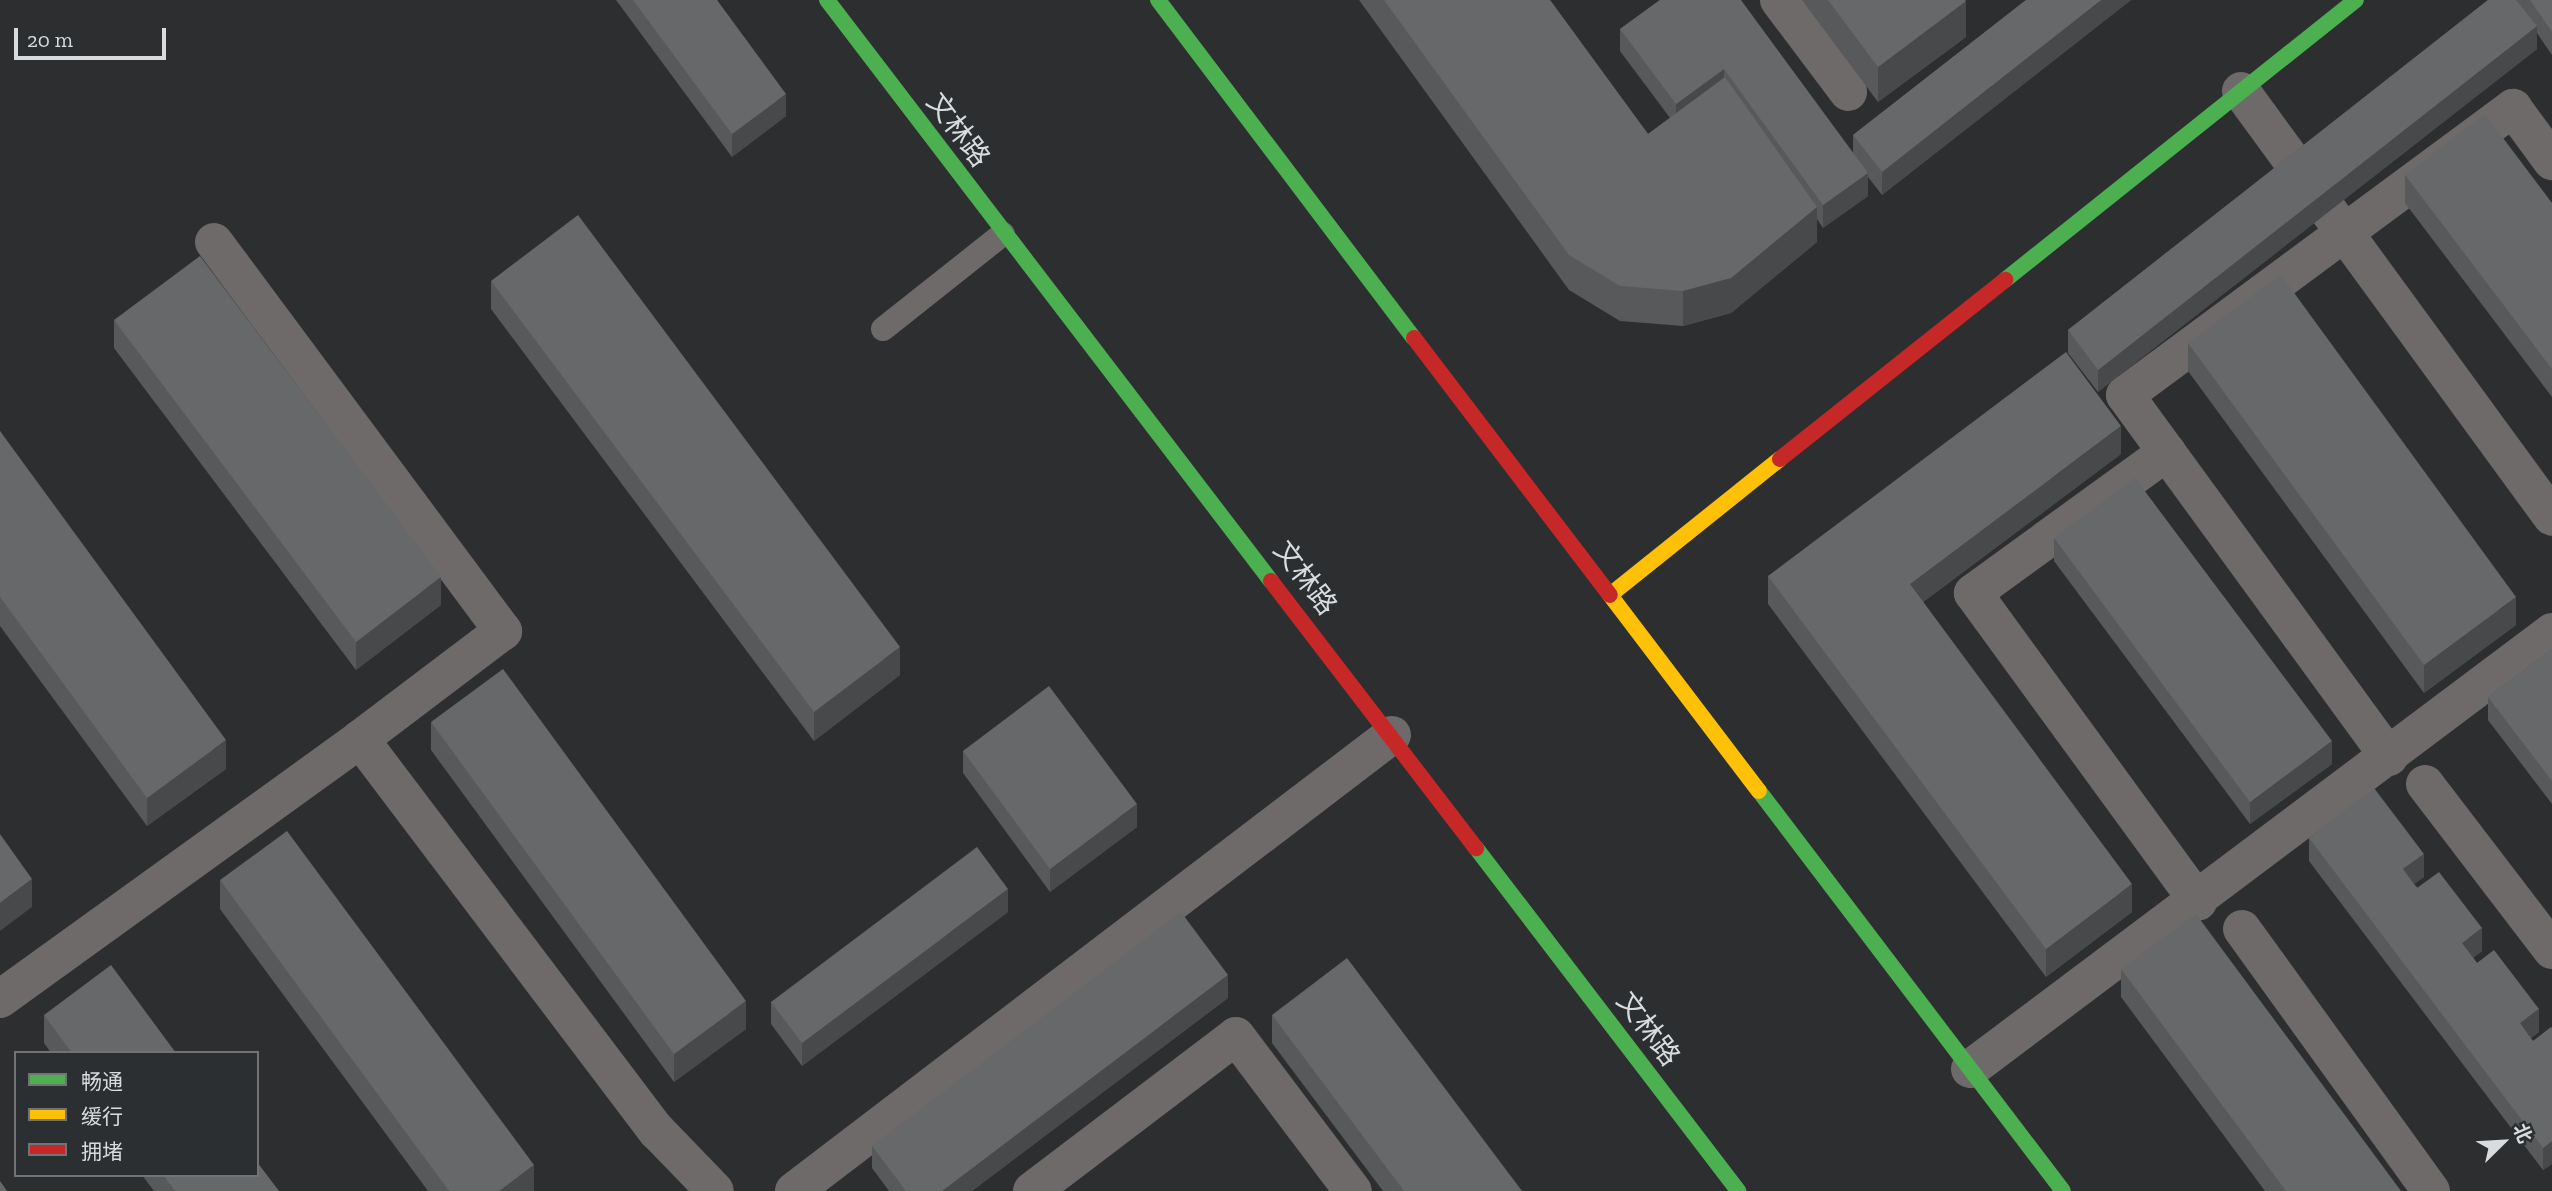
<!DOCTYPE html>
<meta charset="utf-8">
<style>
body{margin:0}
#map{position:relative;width:2552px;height:1191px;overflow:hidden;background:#2c2e30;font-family:"Zilla Slab","Noto Sans SC",serif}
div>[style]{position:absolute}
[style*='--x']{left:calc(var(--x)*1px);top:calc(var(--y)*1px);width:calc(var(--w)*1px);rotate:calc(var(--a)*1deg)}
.lane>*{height:24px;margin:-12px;padding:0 12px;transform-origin:12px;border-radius:12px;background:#6f6a6a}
.street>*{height:38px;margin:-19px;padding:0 19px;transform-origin:19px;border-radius:19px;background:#6f6a6a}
.fast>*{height:16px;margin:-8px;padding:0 8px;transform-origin:8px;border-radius:8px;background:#4caf50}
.slow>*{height:16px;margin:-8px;padding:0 8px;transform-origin:8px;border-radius:8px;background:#ffc107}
.jam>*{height:16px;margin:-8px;padding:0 8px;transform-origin:8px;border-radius:8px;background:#c62828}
.wall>*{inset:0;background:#58595a}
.shaded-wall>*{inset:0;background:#47494a}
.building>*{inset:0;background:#666869}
span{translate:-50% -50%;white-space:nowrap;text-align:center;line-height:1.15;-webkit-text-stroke:7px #2b2f31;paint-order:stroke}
.street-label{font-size:28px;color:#d9dcde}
.legend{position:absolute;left:14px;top:1051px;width:245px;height:126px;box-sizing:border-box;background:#2b2f31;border:2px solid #717476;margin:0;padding:9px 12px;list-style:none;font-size:21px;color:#d9dcde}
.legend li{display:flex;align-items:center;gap:14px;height:35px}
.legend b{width:35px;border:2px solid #717476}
.north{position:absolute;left:2468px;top:1107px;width:70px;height:70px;-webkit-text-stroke:5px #2b2f31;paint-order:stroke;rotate:66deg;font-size:19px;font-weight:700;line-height:28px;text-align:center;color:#d9dcde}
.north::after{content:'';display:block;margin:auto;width:24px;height:32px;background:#d9dcde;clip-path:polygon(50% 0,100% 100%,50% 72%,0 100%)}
.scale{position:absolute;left:14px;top:28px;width:152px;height:32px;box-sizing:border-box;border:4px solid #d9dcde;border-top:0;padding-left:9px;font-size:21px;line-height:24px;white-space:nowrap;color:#d9dcde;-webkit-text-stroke:5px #2b2f31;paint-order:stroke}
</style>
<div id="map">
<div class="lane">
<div style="--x:883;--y:329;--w:153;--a:-38.4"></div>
</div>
<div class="street">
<div style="--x:1779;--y:0;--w:115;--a:53.1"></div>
<div style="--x:2241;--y:91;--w:527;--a:53.87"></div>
<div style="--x:214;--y:242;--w:485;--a:53.4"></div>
<div style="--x:503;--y:631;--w:179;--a:142.9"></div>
<div style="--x:360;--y:739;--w:492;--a:52.9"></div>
<div style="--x:657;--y:1131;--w:83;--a:46"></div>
<div style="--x:2167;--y:452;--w:240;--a:144"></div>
<div style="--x:1973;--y:593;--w:382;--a:53.9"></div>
<div style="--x:2389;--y:757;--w:448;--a:-126.1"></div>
<div style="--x:2125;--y:395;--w:483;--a:-36.5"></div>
<div style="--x:2513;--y:108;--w:66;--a:53.7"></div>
<div style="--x:2425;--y:784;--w:209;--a:52.6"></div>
<div style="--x:2242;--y:929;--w:323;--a:54.2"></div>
<div style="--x:0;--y:999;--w:444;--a:-35.8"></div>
<div style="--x:1970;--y:1069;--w:728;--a:-36.9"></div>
<div style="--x:794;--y:1191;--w:752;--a:-37.33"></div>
<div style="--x:1032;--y:1191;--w:256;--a:-37.2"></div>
<div style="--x:1236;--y:1036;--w:194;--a:53"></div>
</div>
<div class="fast">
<div style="--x:827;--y:0;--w:731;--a:52.61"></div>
<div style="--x:1158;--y:0;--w:424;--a:52.9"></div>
<div style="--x:2005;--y:280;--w:449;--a:-38.6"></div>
<div style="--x:1759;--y:791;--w:502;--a:52.77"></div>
<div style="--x:1476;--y:848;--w:432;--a:52.6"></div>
</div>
<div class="slow">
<div style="--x:1610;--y:595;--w:218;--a:-38.7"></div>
<div style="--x:1610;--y:595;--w:246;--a:52.8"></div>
</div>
<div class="jam">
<div style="--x:1414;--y:338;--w:323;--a:52.7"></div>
<div style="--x:1780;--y:459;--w:288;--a:-38.5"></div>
<div style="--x:1271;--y:581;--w:337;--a:52.5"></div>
</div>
<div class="wall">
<div style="clip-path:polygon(616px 0,717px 0,786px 116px,732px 157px)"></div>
<div style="clip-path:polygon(1359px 0,1550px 0,1648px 134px,1670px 118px,1620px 51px,1620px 29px,1660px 0,1853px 153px,1853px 135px,2026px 0,2131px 0,1882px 195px,1868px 177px,1868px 196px,1823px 228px,1817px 219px,1817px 242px,1731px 313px,1683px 326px,1620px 321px,1569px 290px)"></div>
<div style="clip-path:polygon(1802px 0,1965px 0,1966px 37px,1878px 102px)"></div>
<div style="clip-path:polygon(2488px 0,2552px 0,2552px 55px,2537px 33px,2537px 49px,2098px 392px,2068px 353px,2068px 330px)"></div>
<div style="clip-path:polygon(2405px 175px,2552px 203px,2552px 397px,2405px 203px)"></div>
<div style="clip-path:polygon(491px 281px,900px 675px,814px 741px,491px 309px)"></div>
<div style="clip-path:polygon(114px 320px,441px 605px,356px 670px,114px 348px)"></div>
<div style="clip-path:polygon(2188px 343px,2516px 625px,2424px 693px,2188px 371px)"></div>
<div style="clip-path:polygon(0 431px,226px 769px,147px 826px,0 626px)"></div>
<div style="clip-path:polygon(2121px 454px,1923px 602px,2132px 912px,2046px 977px,1768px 604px,1768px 576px)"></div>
<div style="clip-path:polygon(2054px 538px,2332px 764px,2250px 824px,2054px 561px)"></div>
<div style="clip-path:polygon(2552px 649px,2552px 804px,2488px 720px,2488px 697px)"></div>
<div style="clip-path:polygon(431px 722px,746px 1029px,674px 1082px,431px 750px)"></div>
<div style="clip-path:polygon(963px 751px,1137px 827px,1050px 892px,963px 773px)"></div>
<div style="clip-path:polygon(2309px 838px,2424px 877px,2414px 884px,2482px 951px,2473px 958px,2539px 1032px,2531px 1038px,2533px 1041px,2552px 1028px,2552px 1164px,2543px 1170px,2309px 861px)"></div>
<div style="clip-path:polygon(220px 880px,534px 1191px,428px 1191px,220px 909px)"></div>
<div style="clip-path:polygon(1008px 912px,802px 1066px,771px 1024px,771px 1002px)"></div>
<div style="clip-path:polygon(2121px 969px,2401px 1191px,2265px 1191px,2121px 997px)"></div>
<div style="clip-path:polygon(1228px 998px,972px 1191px,889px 1191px,872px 1168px,872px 1146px)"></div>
<div style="clip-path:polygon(44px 1015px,176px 1053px,51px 1053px,44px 1043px)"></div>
<div style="clip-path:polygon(1272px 1015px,1522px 1191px,1383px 1191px,1272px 1043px)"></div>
<div style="clip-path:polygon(142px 1175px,257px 1175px,279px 1191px,154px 1191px)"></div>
</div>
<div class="shaded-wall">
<div style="clip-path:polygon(2101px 0,2131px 0,1882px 195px,1882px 172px)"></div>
<div style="clip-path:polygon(1966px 1px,1966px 37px,1878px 102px,1878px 67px)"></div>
<div style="clip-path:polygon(2537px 26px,2537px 49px,2098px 392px,2098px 370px)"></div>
<div style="clip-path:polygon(1724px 69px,1724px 92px,1676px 127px,1676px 104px)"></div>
<div style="clip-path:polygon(786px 94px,786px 116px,732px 157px,732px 134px)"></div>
<div style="clip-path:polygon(1868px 173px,1868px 196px,1823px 228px,1823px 205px)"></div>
<div style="clip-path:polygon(1817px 207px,1817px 242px,1731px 313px,1683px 326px,1683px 291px)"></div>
<div style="clip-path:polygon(2121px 426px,2121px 454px,1910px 612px,1910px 584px)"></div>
<div style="clip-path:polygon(441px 577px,441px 605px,356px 670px,356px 642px)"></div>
<div style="clip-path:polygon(2516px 597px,2516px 625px,2424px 693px,2424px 665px)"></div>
<div style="clip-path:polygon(900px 647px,900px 675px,814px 741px,814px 712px)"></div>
<div style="clip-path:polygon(226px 740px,226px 769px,147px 826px,147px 798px)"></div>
<div style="clip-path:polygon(2332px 741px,2332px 764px,2250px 824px,2250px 802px)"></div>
<div style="clip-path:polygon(1137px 804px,1137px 827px,1050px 892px,1050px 869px)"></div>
<div style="clip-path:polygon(2424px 854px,2424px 877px,2403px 892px,2403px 869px)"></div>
<div style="clip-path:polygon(32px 879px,32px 907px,0 931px,0 903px)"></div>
<div style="clip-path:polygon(2132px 884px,2132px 912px,2046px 977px,2046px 949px)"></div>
<div style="clip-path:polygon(1008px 889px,1008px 912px,802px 1066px,802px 1043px)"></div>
<div style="clip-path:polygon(2482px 928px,2482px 951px,2462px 966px,2462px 943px)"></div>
<div style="clip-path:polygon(1228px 975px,1228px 998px,972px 1191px,942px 1191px)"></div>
<div style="clip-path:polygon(746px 1001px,746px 1029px,674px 1082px,674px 1054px)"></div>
<div style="clip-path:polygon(2539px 1009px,2539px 1032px,2520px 1046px,2520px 1023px)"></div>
<div style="clip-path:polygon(2552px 1141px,2552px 1164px,2543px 1170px,2543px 1148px)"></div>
<div style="clip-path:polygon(534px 1165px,534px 1191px,499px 1191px)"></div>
</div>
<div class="building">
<div style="clip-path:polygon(633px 0,717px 0,786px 94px,732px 134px)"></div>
<div style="clip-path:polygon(1384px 0,1550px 0,1648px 134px,1725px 77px,1817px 207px,1731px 278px,1683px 291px,1620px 286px,1569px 255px)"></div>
<div style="clip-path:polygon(1660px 0,1741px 0,1868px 173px,1823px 205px,1724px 69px,1676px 104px,1620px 29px)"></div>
<div style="clip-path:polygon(1828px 0,1965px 0,1966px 1px,1878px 67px)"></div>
<div style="clip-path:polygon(2026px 0,2101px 0,1882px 172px,1853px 135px)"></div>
<div style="clip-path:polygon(2488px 0,2516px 0,2537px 26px,2098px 370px,2068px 330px)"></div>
<div style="clip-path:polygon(2530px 0,2552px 0,2552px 32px)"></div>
<div style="clip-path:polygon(2485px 114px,2552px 203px,2552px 369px,2405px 175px)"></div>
<div style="clip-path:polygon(578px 215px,900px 647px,814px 712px,491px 281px)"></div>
<div style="clip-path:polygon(200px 256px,441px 577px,356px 642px,114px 320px)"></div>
<div style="clip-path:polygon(2281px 275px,2516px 597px,2424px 665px,2188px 343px)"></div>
<div style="clip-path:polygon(2066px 352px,2121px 426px,1910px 584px,2132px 884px,2046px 949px,1768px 576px)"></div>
<div style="clip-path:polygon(0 431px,226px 740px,147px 798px,0 597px)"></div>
<div style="clip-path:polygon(2135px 478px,2332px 741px,2250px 802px,2054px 538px)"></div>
<div style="clip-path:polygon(2552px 649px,2552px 781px,2488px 697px)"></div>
<div style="clip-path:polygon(503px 669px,746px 1001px,674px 1054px,431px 722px)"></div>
<div style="clip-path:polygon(1049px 686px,1137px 804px,1050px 869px,963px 751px)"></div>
<div style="clip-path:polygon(2374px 788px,2424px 854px,2403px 869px,2417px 888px,2439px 872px,2482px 928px,2462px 943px,2477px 963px,2494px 950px,2539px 1009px,2520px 1023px,2533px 1041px,2551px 1027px,2552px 1028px,2552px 1141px,2543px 1148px,2309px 838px)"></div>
<div style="clip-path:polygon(287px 831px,534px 1165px,499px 1191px,449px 1191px,220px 880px)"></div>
<div style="clip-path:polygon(0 834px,32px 879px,0 903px)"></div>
<div style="clip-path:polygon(977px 847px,1008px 889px,802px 1043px,771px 1002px)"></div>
<div style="clip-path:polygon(1181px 912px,1228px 975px,942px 1191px,906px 1191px,872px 1146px)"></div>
<div style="clip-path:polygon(2196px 914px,2401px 1191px,2286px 1191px,2121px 969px)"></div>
<div style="clip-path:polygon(1347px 958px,1522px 1191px,1404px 1191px,1272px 1015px)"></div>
<div style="clip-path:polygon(111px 965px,176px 1053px,72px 1053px,44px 1015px)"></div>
<div style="clip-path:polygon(257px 1162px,279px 1191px,175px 1191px,163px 1175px,257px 1175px)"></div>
<div style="clip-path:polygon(0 1181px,7px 1191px,0 1191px)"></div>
</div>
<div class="street-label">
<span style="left:958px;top:130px;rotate:53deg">文林路</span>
<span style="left:1305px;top:578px;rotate:53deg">文林路</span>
<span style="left:1648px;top:1029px;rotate:53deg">文林路</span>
</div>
<ul class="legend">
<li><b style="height:9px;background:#4caf50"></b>畅通</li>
<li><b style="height:9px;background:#ffc107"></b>缓行</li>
<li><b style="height:9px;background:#c62828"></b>拥堵</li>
</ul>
<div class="north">北</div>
<div class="scale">20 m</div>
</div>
